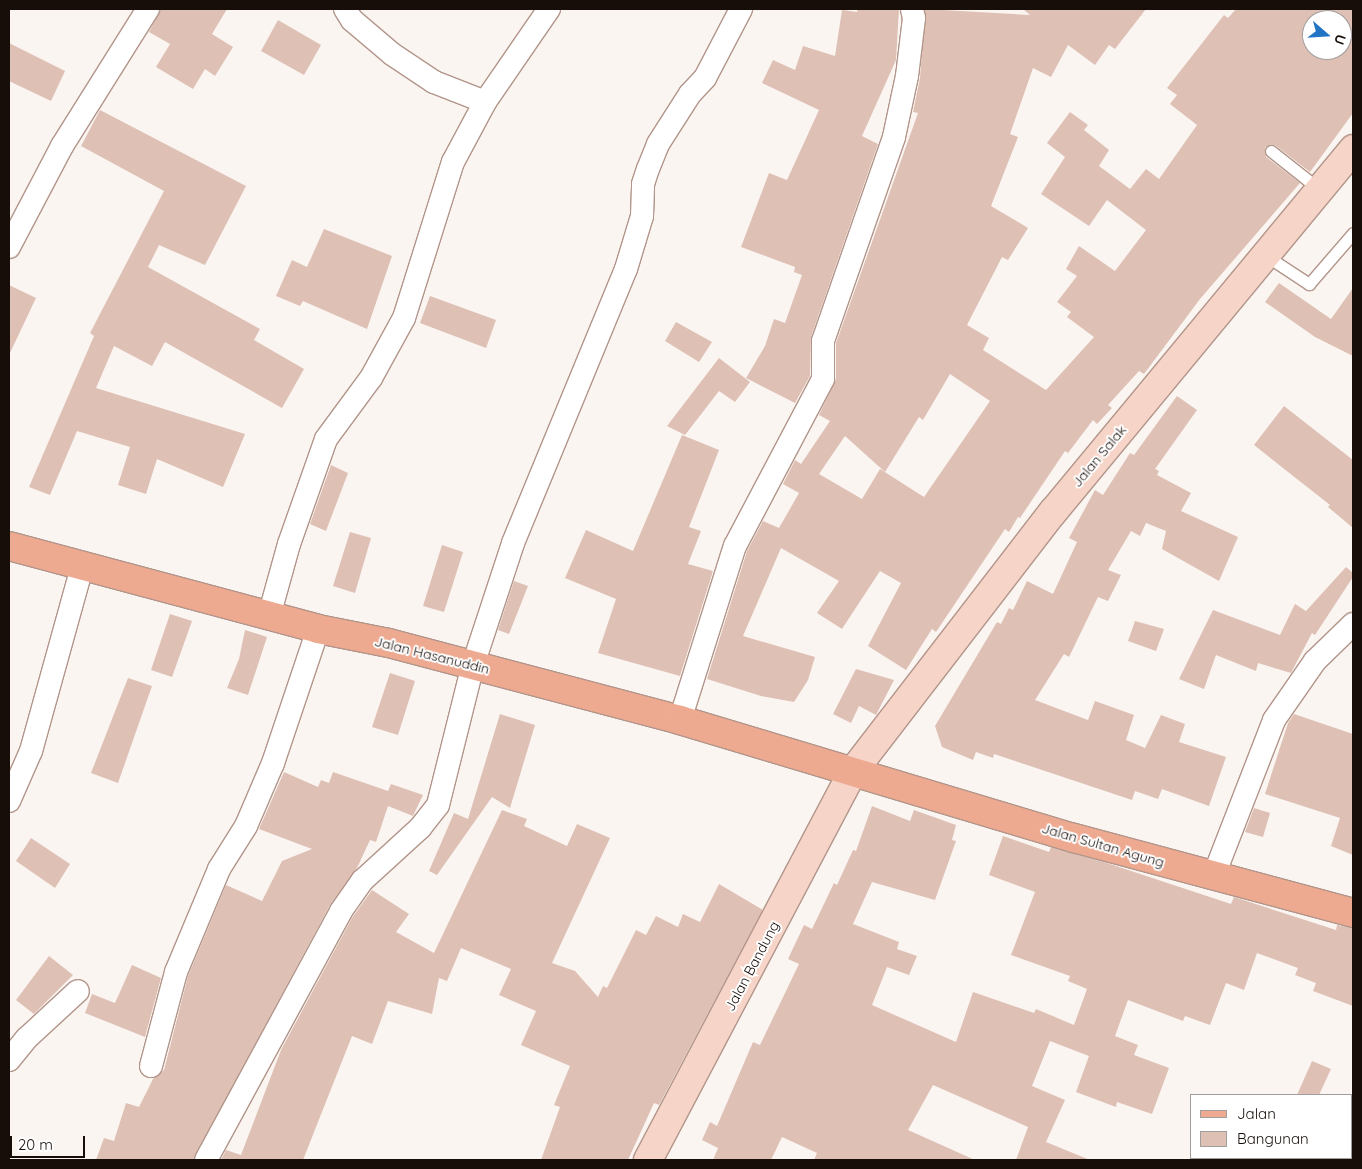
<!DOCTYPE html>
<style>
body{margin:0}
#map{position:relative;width:1362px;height:1169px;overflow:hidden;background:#fbf5f2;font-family:Quicksand,sans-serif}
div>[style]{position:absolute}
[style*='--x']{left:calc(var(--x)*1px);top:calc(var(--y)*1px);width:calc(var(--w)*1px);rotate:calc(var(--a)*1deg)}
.building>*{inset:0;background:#dec0b5}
.roads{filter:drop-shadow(1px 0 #b2958a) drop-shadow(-1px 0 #b2958a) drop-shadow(0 1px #b2958a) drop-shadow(0 -1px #b2958a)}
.lane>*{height:11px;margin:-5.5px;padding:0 5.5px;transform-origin:5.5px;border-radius:5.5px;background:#fff}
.street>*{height:22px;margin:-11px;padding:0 11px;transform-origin:11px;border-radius:11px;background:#fff}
.secondary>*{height:28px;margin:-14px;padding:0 14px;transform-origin:14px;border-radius:14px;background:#f6d5c8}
.primary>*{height:28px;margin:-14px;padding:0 14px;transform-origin:14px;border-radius:14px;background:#eeaa91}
span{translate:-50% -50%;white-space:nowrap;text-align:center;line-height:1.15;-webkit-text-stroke:4px #fff;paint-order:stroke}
.street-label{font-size:14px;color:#170d09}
.frame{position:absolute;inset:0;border:10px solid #170d09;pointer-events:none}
.legend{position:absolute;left:1190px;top:1094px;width:162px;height:65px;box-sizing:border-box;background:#fff;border:1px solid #a29e9d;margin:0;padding:6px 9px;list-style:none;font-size:15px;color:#170d09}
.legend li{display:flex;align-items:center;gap:10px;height:25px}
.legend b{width:25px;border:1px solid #a29e9d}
.north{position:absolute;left:1302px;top:10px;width:50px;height:50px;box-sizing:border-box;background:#fff;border:1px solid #a29e9d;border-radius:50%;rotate:109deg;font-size:14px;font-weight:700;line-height:20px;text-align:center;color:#170d09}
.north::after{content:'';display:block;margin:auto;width:18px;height:22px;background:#2275c4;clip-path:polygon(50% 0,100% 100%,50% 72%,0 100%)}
.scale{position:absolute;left:10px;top:1136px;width:75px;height:22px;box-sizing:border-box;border:2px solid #170d09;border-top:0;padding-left:6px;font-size:15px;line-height:18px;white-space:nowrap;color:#170d09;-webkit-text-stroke:4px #fff;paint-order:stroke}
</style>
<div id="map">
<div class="building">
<div style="clip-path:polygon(161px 9px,227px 9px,212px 34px,233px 47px,215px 76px,205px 69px,193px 89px,156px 67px,170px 44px,149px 32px)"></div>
<div style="clip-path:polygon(858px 9px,899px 9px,896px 60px,862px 136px,878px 144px,811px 337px,810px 376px,795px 403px,746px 378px,765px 346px,774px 319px,785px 323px,802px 275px,794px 272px,795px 267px,741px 247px,769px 173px,787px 180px,819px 110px,762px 83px,773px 60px,795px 70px,803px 46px,835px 56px,842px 10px,857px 12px)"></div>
<div style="clip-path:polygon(evenodd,925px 9px,1030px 15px,1023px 9px,1146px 9px,1115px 49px,1109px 45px,1095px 65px,1068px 45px,1051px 77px,1033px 68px,1010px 134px,1018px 137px,991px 206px,1028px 228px,1008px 260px,1002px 257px,967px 325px,989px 338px,983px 350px,1046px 390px,1094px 337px,1067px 317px,1071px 312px,1057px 302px,1077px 276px,1066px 269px,1079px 246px,1115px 271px,1146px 230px,1107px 200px,1089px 226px,1041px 194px,1065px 157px,1047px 143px,1070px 112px,1088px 125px,1084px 130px,1109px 150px,1099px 166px,1130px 189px,1146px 169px,1159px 179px,1197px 125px,1170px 104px,1177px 95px,1167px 88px,1224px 15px,1228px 18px,1236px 9px,1353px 9px,1353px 113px,1310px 172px,1275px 145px,1265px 147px,1266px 157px,1300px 183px,1200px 299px,1144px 374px,1139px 371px,1108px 405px,1112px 408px,1097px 424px,1093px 420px,1068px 453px,1065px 451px,1020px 518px,1018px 517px,1009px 532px,1005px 529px,936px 632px,932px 629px,906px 670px,868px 646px,901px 583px,880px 571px,842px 629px,817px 613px,839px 581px,781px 548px,743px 636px,815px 657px,808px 680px,794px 702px,761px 696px,707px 679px,747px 551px,763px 521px,779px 528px,799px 493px,783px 484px,795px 460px,801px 464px,830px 421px,819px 415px,836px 379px,836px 343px,918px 113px,913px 112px,920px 78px,925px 9px,1312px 20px,1342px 20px,1342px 50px,1312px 50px,1312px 20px,925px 9px,950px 374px,990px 401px,924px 497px,880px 469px,862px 499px,819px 474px,845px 436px,885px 472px,919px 417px,923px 420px,950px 374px)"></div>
<div style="clip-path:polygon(278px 20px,321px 45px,304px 75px,261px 51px)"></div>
<div style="clip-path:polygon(9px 43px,65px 71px,51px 101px,9px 81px)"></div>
<div style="clip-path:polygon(100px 110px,246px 186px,205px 265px,159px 245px,148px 267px,260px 329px,254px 340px,304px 369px,282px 408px,165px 342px,152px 366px,114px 346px,96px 388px,245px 434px,223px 487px,157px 459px,146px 494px,118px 485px,130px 447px,77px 431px,50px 495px,29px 487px,94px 336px,90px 333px,164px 191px,81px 146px)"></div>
<div style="clip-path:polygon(324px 229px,392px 256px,367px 329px,303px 301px,300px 306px,276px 296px,292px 260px,307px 267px)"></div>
<div style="clip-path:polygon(1279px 283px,1331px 319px,1353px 288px,1353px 356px,1315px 337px,1265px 302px)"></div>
<div style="clip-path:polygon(9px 285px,36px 298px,9px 355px)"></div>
<div style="clip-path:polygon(430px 296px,496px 320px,486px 348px,420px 323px)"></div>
<div style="clip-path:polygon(676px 322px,712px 342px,699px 362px,665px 341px)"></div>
<div style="clip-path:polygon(719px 358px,750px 382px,735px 402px,719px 391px,685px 435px,667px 426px)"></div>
<div style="clip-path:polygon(1177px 396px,1197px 410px,1155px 469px,1159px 471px,1157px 475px,1191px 493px,1181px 511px,1238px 537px,1219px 581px,1162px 549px,1166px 531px,1146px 523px,1140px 536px,1131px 531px,1108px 570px,1121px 575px,1108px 601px,1098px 597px,1069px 657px,1064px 654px,1035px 700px,1088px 720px,1095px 701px,1134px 715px,1126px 740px,1145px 748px,1161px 715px,1185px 724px,1179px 742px,1226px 757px,1209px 806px,1162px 789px,1158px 799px,1135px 791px,1132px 800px,994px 754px,993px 758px,976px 752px,973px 760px,942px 747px,935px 726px,997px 622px,1001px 624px,1009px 608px,1013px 610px,1027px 581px,1053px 594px,1077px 542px,1069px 538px,1095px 490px,1103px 495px,1130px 453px,1134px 455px)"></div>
<div style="clip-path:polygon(1284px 406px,1353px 460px,1353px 528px,1328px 507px,1330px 505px,1254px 445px)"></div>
<div style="clip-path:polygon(682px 435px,719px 450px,689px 527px,701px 531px,688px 564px,713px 571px,680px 676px,598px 653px,616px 599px,565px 578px,586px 530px,633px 551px)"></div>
<div style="clip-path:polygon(331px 465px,348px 473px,326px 531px,310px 524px)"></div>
<div style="clip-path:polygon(350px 532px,371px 538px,355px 593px,333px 586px)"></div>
<div style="clip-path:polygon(442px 545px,463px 552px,444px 612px,423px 606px)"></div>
<div style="clip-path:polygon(1346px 567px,1353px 573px,1353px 577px,1315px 635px,1312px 633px,1291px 673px,1258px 663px,1256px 671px,1216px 655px,1204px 689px,1179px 679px,1213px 610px,1280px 635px,1295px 604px,1306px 611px)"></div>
<div style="clip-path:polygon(514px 581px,528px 586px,509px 634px,498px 630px)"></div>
<div style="clip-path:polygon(170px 614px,192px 621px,172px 677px,151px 670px)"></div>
<div style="clip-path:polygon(1135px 621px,1164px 629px,1156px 651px,1128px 641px)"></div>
<div style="clip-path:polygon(245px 630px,267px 637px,248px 695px,227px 688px,239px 659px)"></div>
<div style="clip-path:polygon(856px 669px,894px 680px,876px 715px,859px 706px,851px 723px,833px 714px)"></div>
<div style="clip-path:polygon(390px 673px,415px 681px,398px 735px,372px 727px)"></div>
<div style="clip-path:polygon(128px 678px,152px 686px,118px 783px,91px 773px)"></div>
<div style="clip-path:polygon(500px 714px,535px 725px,510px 808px,492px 797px,437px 875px,429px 871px,454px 813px,468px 819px)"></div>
<div style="clip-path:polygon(1294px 714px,1353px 734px,1353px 855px,1331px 846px,1340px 818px,1265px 794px,1288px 723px)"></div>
<div style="clip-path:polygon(284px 772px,318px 787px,321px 780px,329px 783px,333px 772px,388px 791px,391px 784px,423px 795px,413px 816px,388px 806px,376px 842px,370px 840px,357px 868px,330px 905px,193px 1160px,96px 1160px,104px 1138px,114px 1141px,126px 1103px,139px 1107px,153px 1079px,164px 1070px,188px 976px,226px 885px,262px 901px,282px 861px,312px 849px,259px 829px)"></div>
<div style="clip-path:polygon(872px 806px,910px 821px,914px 810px,956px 825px,952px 840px,956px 841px,935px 900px,872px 882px,853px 924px,899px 942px,897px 949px,917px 956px,909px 975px,887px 967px,872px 1005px,956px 1042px,973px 992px,1034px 1013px,1036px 1009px,1074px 1025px,1087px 989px,1068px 981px,1070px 976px,1011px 955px,1035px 892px,989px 875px,1003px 836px,1049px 852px,1051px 847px,1107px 863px,1231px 904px,1234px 897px,1336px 930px,1337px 925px,1353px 928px,1353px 1006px,1313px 991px,1316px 983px,1295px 975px,1298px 968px,1257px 953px,1244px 990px,1226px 983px,1210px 1025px,1185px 1016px,1183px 1021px,1128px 1000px,1115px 1036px,1138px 1045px,1134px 1055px,1169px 1068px,1152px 1114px,1117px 1102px,1116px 1107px,1076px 1092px,1089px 1056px,1050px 1041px,1032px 1086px,1065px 1100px,1046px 1142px,1090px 1160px,1016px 1160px,1028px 1127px,933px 1085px,908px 1130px,975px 1160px,814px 1160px,817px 1153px,782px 1137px,771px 1160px,713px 1160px,718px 1148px,702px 1140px,710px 1122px,717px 1126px,753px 1042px,760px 1045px,799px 964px,788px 959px,804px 925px,812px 929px,834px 883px,837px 885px,853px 850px,856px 851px)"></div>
<div style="clip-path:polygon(1254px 808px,1270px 813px,1263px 837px,1245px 832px)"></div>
<div style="clip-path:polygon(502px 810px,527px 819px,524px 826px,567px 846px,577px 824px,610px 838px,552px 963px,575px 971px,598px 997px,603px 986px,607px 988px,636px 930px,646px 935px,656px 916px,678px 927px,683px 914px,700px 922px,719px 884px,763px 910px,659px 1105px,654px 1103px,628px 1160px,541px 1160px,560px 1107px,554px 1105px,570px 1066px,521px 1045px,536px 1011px,499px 995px,511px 969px,461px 948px,447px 981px,439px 978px,432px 1014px,388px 1001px,372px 1044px,352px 1036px,303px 1160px,221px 1160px,226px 1150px,241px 1155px,281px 1050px,352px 918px,372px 890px,409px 914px,396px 932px,434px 953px)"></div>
<div style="clip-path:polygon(31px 838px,70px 864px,55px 888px,16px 861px)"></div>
<div style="clip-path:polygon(49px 956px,73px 975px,34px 1014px,16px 1000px)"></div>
<div style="clip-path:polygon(132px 965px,161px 978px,145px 1037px,85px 1013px,92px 994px,115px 1003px)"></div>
<div style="clip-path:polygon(1312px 1061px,1331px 1069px,1319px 1095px,1297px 1095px)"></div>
</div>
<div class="roads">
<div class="lane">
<div style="--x:1271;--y:151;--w:61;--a:38.4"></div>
<div style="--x:1265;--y:255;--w:53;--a:33.4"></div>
<div style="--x:1309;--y:284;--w:67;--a:-49.2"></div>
</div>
<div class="street">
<div style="--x:345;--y:9;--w:13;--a:58"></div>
<div style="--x:352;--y:20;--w:52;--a:40.4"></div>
<div style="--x:392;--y:54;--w:50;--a:33.7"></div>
<div style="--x:434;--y:82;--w:55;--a:21.4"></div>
<div style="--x:485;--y:102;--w:113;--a:-55.5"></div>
<div style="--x:9;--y:247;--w:114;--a:-62.3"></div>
<div style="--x:62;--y:146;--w:162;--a:-57.9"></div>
<div style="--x:269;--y:616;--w:75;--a:-74.5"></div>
<div style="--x:289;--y:544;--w:111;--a:-70.6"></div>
<div style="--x:326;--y:439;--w:76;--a:-53.6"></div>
<div style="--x:371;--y:378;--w:68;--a:-61.2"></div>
<div style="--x:404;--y:318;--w:164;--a:-72.6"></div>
<div style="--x:453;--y:162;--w:68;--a:-61.9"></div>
<div style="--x:680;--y:720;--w:182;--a:-72.5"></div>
<div style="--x:735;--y:546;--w:189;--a:-62.2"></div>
<div style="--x:823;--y:379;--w:38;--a:-90"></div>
<div style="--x:823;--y:341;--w:216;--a:-70.8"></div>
<div style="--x:894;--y:137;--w:62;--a:-78"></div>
<div style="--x:907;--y:76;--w:58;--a:-83.1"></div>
<div style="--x:914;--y:18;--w:9;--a:-103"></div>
<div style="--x:9;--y:801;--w:55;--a:-66.3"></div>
<div style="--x:31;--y:751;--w:191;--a:-74.5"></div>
<div style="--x:1214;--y:875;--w:166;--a:-68.8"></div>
<div style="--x:1274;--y:720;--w:72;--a:-55.2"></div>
<div style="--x:1315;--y:661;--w:53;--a:-44.2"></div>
<div style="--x:9;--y:1060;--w:28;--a:-51"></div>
<div style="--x:27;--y:1038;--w:69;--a:-42.7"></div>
<div style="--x:151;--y:1066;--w:97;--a:-75.1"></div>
<div style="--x:176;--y:972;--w:112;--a:-67.3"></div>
<div style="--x:219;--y:869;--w:51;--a:-57.9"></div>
<div style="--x:246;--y:826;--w:69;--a:-66.8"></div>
<div style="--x:273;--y:763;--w:141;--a:-71.4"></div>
<div style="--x:206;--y:1160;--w:283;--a:-61.5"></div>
<div style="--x:341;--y:911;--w:37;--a:-55"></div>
<div style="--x:362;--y:881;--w:79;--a:-42.4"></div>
<div style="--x:420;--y:828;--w:29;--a:-52"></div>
<div style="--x:438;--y:805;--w:144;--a:-76"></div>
<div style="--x:473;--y:665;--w:128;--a:-71.8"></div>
<div style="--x:513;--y:543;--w:296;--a:-67.6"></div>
<div style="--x:626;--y:269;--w:55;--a:-73.2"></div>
<div style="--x:642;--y:216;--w:32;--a:-88"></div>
<div style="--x:643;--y:184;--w:16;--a:-72"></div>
<div style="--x:648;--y:169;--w:27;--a:-68"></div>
<div style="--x:658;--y:144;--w:59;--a:-57.4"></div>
<div style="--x:690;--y:94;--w:22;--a:-47"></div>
<div style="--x:705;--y:78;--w:78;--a:-62.4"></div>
</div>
<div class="secondary">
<div style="--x:648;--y:1160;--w:441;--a:-62.2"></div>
<div style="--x:854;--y:770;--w:326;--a:-52.4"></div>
<div style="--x:1053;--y:512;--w:471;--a:-50.4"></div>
</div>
<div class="primary">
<div style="--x:9;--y:546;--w:320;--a:15"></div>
<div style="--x:318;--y:629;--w:72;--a:11.2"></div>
<div style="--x:389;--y:643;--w:301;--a:14.8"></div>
<div style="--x:680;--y:720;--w:411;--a:16.7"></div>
<div style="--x:1074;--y:838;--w:289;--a:15"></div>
</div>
</div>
<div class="street-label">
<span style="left:1099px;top:456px;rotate:-50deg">Jalan Salak</span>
<span style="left:432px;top:655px;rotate:14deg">Jalan Hasanuddin</span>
<span style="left:1103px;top:845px;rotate:16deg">Jalan Sultan Agung</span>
<span style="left:752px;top:966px;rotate:-62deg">Jalan Bandung</span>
</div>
<div class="frame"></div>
<ul class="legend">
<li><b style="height:6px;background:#eeaa91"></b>Jalan</li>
<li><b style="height:14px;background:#dec0b5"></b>Bangunan</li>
</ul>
<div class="north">U</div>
<div class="scale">20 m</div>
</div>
